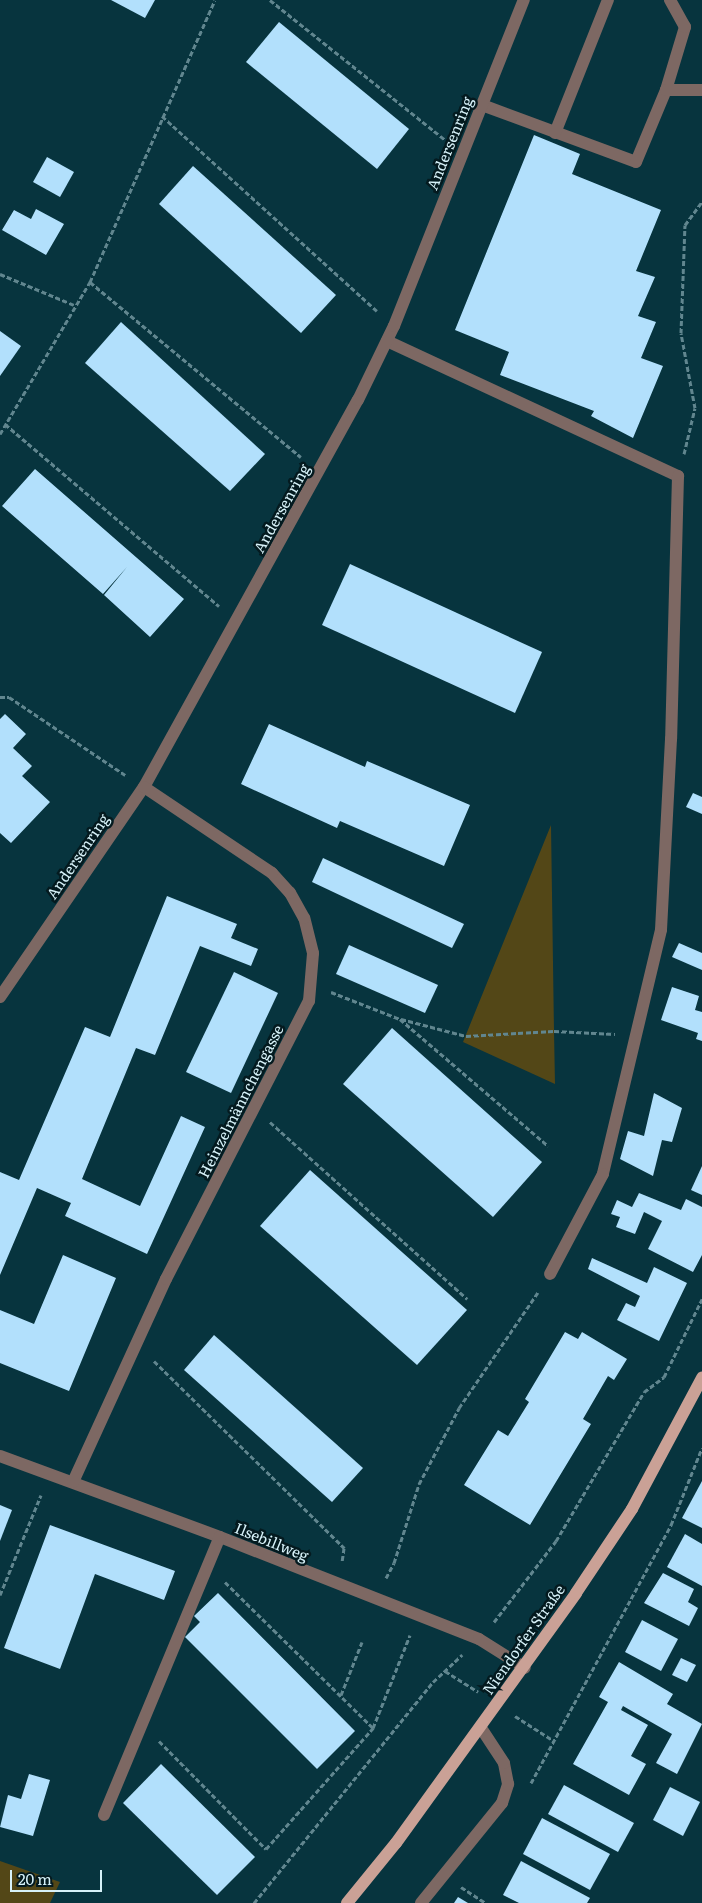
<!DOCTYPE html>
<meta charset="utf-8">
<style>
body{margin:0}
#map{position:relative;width:702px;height:1903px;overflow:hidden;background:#07343e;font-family:Literata,serif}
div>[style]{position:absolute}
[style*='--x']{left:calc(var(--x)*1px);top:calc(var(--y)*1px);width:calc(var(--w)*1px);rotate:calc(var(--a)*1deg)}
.green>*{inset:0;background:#534717}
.building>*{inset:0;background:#b2e0fc}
.path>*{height:3px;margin-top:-1.5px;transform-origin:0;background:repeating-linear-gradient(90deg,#61868f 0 5px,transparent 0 7.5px)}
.minor>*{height:12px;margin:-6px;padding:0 6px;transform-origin:6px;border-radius:6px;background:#7d6863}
.major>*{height:12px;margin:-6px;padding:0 6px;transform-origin:6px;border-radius:6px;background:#caa196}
span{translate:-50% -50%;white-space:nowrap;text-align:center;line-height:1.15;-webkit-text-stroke:5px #041a1f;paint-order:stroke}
.street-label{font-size:15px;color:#d7f2f9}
.scale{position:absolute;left:10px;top:1870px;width:92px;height:22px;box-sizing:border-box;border:2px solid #d7f2f9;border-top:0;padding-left:6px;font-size:15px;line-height:18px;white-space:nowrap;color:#d7f2f9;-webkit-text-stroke:4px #041a1f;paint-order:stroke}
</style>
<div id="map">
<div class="green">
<div style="clip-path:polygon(551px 825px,554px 1031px,555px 1084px,463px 1042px)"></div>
<div style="clip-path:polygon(0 1861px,60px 1882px,50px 1903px,0 1903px)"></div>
</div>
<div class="building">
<div style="clip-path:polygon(111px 0,155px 0,145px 18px)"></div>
<div style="clip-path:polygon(279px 22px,409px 129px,377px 169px,246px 62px)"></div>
<div style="clip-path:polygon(534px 135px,580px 154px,572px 174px,661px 210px,636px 271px,655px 277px,638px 316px,656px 322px,641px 358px,663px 366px,633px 438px,591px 416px,594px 411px,500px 375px,509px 352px,455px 330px)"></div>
<div style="clip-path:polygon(47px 157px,74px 172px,60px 197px,33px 182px)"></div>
<div style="clip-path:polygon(193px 166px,336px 295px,301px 333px,159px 204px)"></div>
<div style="clip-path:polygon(36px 209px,64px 224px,46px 255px,2px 230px,14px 210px,31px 219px)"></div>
<div style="clip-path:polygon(121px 322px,265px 454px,230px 491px,85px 363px)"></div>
<div style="clip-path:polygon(0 331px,21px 346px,0 376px)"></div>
<div style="clip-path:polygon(35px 469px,184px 599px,150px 637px,104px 595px,127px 567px,103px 594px,2px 506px)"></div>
<div style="clip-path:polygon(350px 564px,542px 652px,515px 713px,322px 625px)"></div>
<div style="clip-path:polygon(5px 714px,26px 734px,13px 748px,32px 766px,22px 776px,50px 802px,11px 843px,0 833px,0 719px)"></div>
<div style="clip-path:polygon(269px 724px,365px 767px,367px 761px,470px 805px,444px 866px,340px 821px,337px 828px,241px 784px)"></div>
<div style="clip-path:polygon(693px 793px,702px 797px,702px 814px,686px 807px)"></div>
<div style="clip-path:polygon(323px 858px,464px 924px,452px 948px,312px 882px)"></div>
<div style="clip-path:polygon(167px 896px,237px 924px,231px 938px,258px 949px,251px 966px,200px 946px,155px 1055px,136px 1048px,82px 1179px,140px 1206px,181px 1116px,205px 1127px,147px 1254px,65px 1216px,71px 1203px,37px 1188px,0 1275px,0 1172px,19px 1180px,85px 1027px,110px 1037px)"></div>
<div style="clip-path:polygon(679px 943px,702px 953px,702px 970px,672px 957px)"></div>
<div style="clip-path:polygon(349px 945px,438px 985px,425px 1013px,336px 974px)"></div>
<div style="clip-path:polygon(234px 972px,278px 993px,231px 1093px,186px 1072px)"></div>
<div style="clip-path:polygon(672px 987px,699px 996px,695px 1010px,702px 1012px,702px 1041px,696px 1039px,698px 1033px,661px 1020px)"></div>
<div style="clip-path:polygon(392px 1028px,542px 1162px,493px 1217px,343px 1084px)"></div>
<div style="clip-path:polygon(654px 1093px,682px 1108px,672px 1142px,662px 1140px,653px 1176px,620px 1159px,628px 1131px,644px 1136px)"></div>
<div style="clip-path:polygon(702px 1166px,702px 1195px,691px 1190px)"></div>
<div style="clip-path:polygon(310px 1170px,467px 1310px,417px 1365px,260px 1226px)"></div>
<div style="clip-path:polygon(639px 1193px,681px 1210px,686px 1199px,702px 1207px,702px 1255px,693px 1272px,648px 1249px,662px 1221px,644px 1212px,635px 1234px,616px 1227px,620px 1217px,611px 1214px,617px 1200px,632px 1207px)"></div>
<div style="clip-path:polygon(63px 1255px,116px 1278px,69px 1391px,0 1363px,0 1310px,34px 1324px)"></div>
<div style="clip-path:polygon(592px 1258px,647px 1283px,654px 1267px,687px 1283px,659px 1341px,617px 1320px,626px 1303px,635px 1307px,640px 1296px,588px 1269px)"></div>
<div style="clip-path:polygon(565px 1332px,578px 1339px,582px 1332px,627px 1359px,614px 1380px,608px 1376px,583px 1419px,591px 1424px,530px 1525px,464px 1485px,498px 1430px,508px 1436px,529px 1402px,525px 1399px)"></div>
<div style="clip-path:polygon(214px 1335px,363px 1468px,332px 1502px,184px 1370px)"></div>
<div style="clip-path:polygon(702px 1481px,702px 1528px,682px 1518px)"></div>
<div style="clip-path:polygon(0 1505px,12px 1510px,0 1541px)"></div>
<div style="clip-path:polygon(50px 1525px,175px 1571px,164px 1600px,95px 1574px,60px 1669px,4px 1648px)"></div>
<div style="clip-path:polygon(685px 1534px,702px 1544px,702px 1586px,667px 1567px)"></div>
<div style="clip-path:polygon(663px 1573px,694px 1589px,688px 1602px,698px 1608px,689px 1626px,644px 1603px)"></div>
<div style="clip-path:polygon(218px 1593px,355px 1731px,317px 1769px,185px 1637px,200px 1622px,194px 1616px)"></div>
<div style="clip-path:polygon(642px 1620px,678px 1639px,661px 1671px,625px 1652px)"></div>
<div style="clip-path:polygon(681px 1658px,696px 1665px,687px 1682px,672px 1675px)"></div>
<div style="clip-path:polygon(619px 1662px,673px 1694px,667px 1704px,702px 1724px,677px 1774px,656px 1763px,672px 1734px,623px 1706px,621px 1710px,648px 1725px,631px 1756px,646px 1764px,629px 1795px,573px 1764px,608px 1702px,599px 1697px)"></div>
<div style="clip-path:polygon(161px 1764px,255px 1857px,217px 1895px,123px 1803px)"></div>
<div style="clip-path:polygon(29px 1774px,50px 1780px,33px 1836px,0 1827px,8px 1795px,21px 1799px)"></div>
<div style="clip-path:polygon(564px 1785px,634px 1823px,618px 1852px,548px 1814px)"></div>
<div style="clip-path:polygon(670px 1787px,700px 1802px,683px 1836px,653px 1820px)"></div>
<div style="clip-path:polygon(542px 1818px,610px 1854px,590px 1890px,523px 1854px)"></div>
<div style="clip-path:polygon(521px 1861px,590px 1898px,587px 1903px,519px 1903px,503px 1895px)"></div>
<div style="clip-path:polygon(458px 1897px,468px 1903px,454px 1903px)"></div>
</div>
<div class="path">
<div style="--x:270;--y:0;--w:223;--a:38.6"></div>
<div style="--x:162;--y:116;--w:290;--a:42.2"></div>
<div style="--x:0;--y:274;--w:80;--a:22.7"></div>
<div style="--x:90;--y:282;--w:274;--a:39.7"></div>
<div style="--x:5;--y:424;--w:281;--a:40.4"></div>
<div style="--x:0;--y:434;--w:177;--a:-59.4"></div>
<div style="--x:90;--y:282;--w:308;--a:-66.1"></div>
<div style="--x:684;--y:454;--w:47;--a:-76.6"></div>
<div style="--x:695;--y:408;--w:76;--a:-100.6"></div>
<div style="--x:681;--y:333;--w:108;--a:-87.9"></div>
<div style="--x:685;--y:225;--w:29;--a:-54"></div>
<div style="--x:0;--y:697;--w:9;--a:0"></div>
<div style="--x:9;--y:697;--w:140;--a:33.9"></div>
<div style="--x:331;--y:992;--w:74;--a:21.4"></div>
<div style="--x:400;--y:1019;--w:195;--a:40.6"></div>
<div style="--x:401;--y:1019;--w:67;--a:14.7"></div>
<div style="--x:466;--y:1036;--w:88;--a:-3.3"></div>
<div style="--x:554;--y:1031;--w:61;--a:2.8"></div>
<div style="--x:270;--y:1122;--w:265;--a:41.9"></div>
<div style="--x:154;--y:1361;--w:267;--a:44.5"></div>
<div style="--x:344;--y:1548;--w:14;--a:98"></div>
<div style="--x:386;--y:1578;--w:17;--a:-62"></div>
<div style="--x:394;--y:1563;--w:83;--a:-72.4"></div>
<div style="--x:419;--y:1484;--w:86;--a:-62.2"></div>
<div style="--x:459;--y:1408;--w:140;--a:-55.7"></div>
<div style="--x:225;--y:1582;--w:208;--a:44.6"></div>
<div style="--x:0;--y:1595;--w:108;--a:-67.7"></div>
<div style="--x:494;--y:1622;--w:102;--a:-52.6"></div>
<div style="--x:556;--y:1541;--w:173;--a:-59.4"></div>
<div style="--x:644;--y:1392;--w:25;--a:-37"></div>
<div style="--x:664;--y:1377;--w:87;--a:-64"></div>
<div style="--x:445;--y:1671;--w:39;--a:32"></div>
<div style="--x:341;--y:1695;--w:57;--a:-68.4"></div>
<div style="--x:515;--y:1716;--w:46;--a:32.7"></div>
<div style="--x:159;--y:1741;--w:152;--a:45.3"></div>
<div style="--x:266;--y:1849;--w:162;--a:-48.5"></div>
<div style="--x:373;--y:1728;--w:100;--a:-68.3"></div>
<div style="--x:531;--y:1783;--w:294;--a:-61.5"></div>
<div style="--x:671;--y:1525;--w:83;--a:-68.1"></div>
<div style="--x:461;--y:1887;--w:30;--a:33"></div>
<div style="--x:254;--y:1903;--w:284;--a:-51"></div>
<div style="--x:433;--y:1682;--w:40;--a:-43"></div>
</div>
<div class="minor">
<div style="--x:666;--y:90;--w:66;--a:-73.2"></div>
<div style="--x:685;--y:27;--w:31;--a:-119"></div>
<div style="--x:482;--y:105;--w:164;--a:20.3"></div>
<div style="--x:636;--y:162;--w:78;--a:-67.4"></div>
<div style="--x:666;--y:90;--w:36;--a:0"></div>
<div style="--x:555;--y:133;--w:143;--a:-68.3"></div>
<div style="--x:387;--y:341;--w:321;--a:24.9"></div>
<div style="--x:678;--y:476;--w:263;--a:91.5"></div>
<div style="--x:671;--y:739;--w:191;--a:93"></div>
<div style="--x:661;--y:930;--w:251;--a:103.4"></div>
<div style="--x:603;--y:1174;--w:113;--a:117.9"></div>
<div style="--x:0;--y:997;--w:255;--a:-55.6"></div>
<div style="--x:144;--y:787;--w:442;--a:-61.1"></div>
<div style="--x:358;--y:400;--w:82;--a:-64.1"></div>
<div style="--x:394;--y:326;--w:351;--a:-68.3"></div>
<div style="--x:0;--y:1456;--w:234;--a:20.2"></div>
<div style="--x:220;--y:1537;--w:278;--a:21.5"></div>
<div style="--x:479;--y:1639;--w:54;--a:32.2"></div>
<div style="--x:73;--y:1482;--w:223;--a:-65.4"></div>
<div style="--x:166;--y:1279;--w:313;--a:-62.8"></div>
<div style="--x:309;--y:1001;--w:48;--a:-85.2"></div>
<div style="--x:313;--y:953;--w:36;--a:-104"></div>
<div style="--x:304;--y:918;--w:29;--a:-119"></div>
<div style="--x:290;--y:893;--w:27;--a:-132"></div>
<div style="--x:272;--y:873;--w:154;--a:-146.1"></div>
<div style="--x:104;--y:1815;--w:301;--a:-67.4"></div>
<div style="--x:421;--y:1903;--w:129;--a:-51"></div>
<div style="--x:502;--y:1803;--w:20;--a:-72"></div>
<div style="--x:508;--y:1784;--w:21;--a:-101"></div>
<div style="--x:504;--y:1763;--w:42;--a:-123.3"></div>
</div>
<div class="major">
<div style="--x:347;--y:1903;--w:77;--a:-50.8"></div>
<div style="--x:396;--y:1843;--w:308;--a:-54.2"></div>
<div style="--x:576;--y:1593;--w:101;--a:-56.3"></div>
<div style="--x:632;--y:1509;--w:149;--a:-61.9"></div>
</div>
<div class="street-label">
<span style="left:449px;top:143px;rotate:-68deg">Andersenring</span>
<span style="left:281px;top:508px;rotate:-61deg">Andersenring</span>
<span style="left:77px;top:856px;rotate:-56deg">Andersenring</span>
<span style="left:240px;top:1101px;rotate:-63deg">Heinzelmännchengasse</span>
<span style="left:272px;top:1541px;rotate:22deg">Ilsebillweg</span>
<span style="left:523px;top:1639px;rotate:-55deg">Niendorfer Straße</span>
</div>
<div class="scale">20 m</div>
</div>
